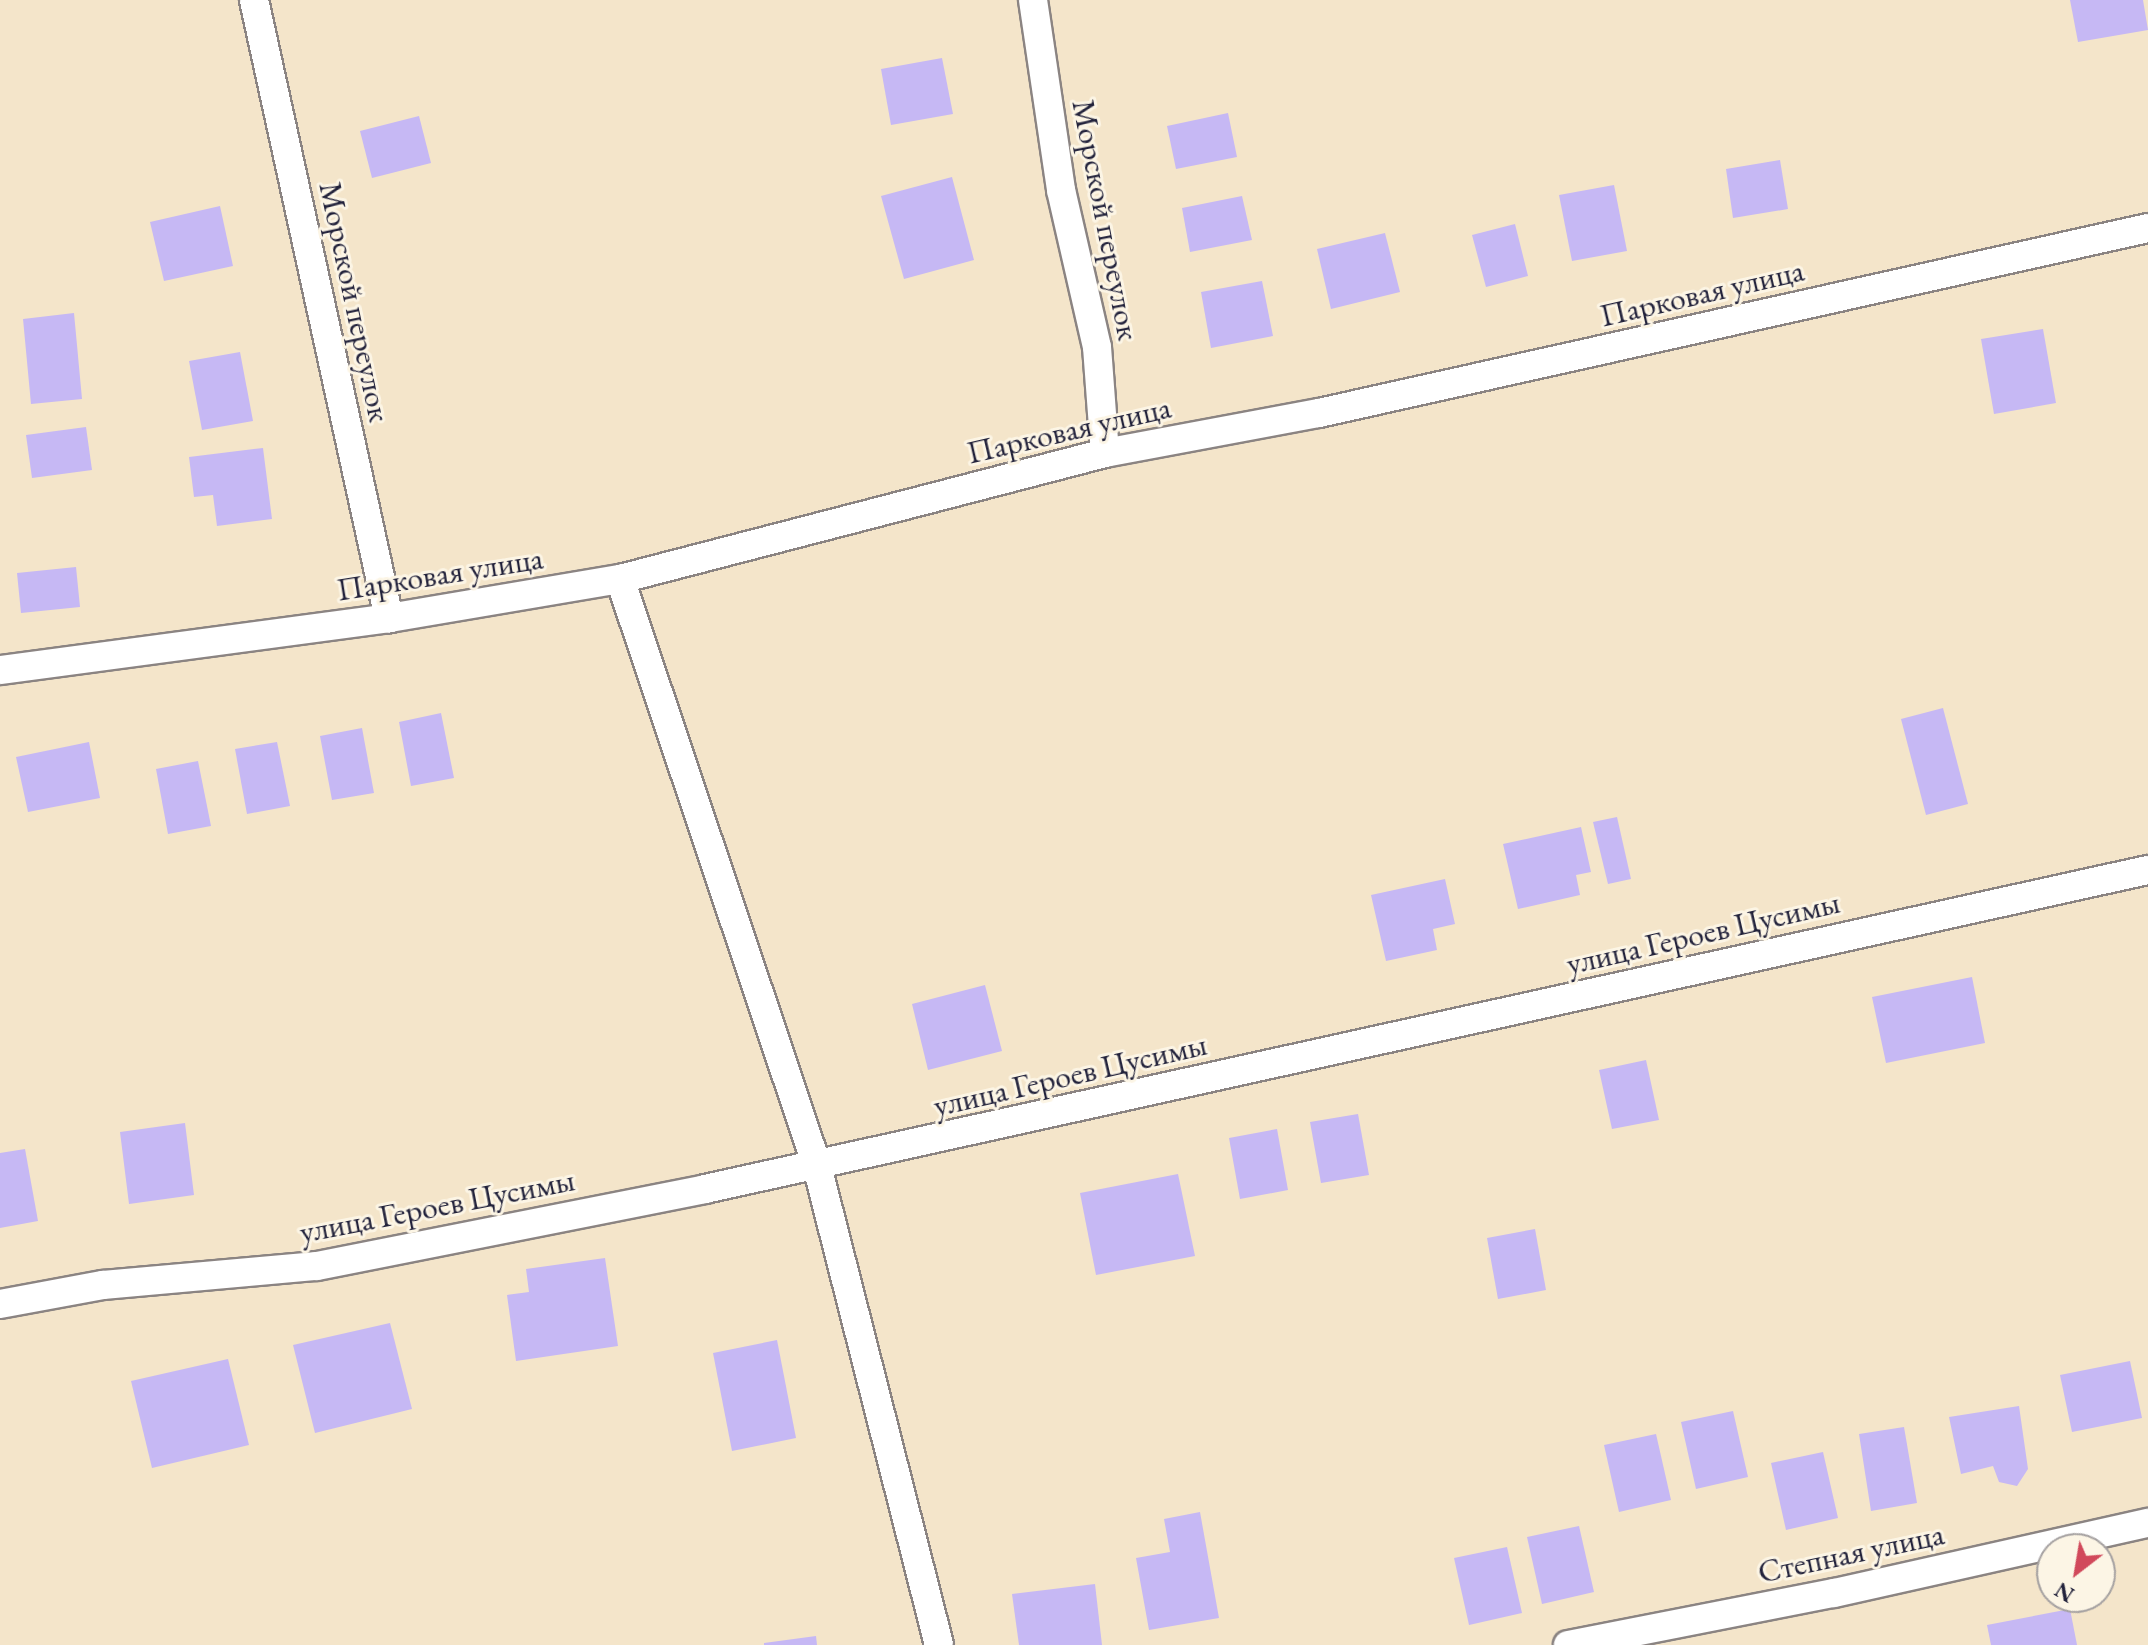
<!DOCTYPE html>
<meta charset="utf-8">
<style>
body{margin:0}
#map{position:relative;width:2148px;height:1645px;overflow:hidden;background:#f4e5ca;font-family:"EB Garamond",serif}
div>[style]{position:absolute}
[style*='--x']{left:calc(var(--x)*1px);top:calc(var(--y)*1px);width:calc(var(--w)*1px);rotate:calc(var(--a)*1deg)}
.building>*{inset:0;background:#c6b8f4}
.roads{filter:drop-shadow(2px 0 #8b8482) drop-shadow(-2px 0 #8b8482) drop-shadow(0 2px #8b8482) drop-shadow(0 -2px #8b8482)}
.street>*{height:28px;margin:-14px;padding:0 14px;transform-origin:14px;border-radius:14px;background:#fff}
span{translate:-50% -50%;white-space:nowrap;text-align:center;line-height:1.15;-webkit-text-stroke:6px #fcf5e5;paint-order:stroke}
.street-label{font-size:32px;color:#22223b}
.north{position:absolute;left:2036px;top:1533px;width:80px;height:80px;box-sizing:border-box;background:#fcf5e5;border:2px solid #a5a1a1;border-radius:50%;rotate:211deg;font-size:22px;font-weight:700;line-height:32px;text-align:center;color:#22223b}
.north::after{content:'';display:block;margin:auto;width:28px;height:36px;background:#d1495b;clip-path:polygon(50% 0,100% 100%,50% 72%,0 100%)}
</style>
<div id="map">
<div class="building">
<div style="clip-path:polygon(2070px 0,2143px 0,2148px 30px,2078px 42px)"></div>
<div style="clip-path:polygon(942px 58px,953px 114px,891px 125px,881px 69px)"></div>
<div style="clip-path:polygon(1228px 113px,1237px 157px,1176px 169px,1167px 126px)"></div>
<div style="clip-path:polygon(419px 116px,431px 163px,372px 178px,360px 131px)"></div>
<div style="clip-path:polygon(1780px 160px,1788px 209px,1733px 218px,1726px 169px)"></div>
<div style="clip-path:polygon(952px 177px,974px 260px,904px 279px,881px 196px)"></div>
<div style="clip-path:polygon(1614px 185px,1627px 251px,1572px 261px,1559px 195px)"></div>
<div style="clip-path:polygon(1242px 196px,1252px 240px,1190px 252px,1182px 208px)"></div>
<div style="clip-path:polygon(220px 206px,233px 266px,164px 281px,150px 222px)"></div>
<div style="clip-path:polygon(1515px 224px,1528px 276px,1486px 287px,1472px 235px)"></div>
<div style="clip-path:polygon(1385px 233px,1400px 292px,1331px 309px,1317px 249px)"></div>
<div style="clip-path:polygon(1262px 281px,1273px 336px,1211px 348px,1201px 292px)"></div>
<div style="clip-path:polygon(74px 313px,82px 399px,31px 404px,23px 319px)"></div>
<div style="clip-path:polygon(2043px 329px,2056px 403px,1994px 414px,1981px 339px)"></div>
<div style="clip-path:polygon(240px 352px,253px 421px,202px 430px,189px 361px)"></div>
<div style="clip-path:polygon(86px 427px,92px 470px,32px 478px,26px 435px)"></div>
<div style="clip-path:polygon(263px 448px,272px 519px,217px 526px,213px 495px,194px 497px,189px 457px)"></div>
<div style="clip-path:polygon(76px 567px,80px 607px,21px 613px,17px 573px)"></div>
<div style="clip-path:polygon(1943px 708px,1968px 804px,1926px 815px,1901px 719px)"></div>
<div style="clip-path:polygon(441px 713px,454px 778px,411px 786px,399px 722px)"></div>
<div style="clip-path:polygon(362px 728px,374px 793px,332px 800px,320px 736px)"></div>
<div style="clip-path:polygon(89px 742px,100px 798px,28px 812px,16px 757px)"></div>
<div style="clip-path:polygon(277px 742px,290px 806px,247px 814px,235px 749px)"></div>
<div style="clip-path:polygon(198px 761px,211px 826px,168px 834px,156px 769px)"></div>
<div style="clip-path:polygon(1617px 817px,1631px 879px,1608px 884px,1593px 822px)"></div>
<div style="clip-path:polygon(1581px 827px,1591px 872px,1576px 875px,1580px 895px,1518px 909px,1503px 844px)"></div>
<div style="clip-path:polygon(1445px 879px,1455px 924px,1433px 929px,1437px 950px,1386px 961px,1371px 895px)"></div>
<div style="clip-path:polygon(1972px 977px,1985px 1043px,1886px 1063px,1872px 997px)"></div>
<div style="clip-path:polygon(985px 985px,1002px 1051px,928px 1070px,912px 1004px)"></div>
<div style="clip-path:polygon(1646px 1060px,1659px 1120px,1612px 1129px,1599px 1070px)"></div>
<div style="clip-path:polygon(1358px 1114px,1369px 1175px,1321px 1183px,1310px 1122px)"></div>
<div style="clip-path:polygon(185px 1123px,194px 1195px,129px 1204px,120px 1132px)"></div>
<div style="clip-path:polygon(1277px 1129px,1288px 1190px,1240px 1199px,1229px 1138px)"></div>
<div style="clip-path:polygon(25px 1149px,38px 1221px,0 1228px,0 1153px)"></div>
<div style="clip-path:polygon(1178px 1174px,1195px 1256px,1096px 1275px,1080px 1193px)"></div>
<div style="clip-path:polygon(1535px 1229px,1546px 1290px,1498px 1299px,1487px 1238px)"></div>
<div style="clip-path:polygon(605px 1258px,618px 1346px,516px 1361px,507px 1295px,529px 1292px,526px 1269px)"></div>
<div style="clip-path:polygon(390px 1323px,412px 1409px,315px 1433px,293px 1345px)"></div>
<div style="clip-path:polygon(777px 1340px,796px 1438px,732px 1451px,713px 1353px)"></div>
<div style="clip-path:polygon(228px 1359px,249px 1445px,152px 1468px,131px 1381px)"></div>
<div style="clip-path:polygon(2130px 1361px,2142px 1418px,2072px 1432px,2060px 1375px)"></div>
<div style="clip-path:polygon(2019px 1406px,2028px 1469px,2017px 1486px,1999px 1482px,1993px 1466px,1961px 1474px,1949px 1417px)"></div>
<div style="clip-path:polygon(1733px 1411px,1748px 1477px,1696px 1489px,1681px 1422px)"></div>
<div style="clip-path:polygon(1904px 1427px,1917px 1503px,1871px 1511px,1859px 1434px)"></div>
<div style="clip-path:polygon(1656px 1434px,1671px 1500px,1619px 1512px,1604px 1445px)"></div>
<div style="clip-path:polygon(1823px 1452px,1838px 1518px,1786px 1530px,1771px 1463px)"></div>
<div style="clip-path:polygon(1200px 1512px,1219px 1618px,1149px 1630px,1136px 1558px,1170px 1552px,1164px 1519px)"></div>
<div style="clip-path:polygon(1579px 1526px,1594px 1592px,1542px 1604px,1527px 1537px)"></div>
<div style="clip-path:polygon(1507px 1547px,1522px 1613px,1469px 1625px,1454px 1558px)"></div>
<div style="clip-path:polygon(1095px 1584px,1102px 1645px,1019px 1645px,1012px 1594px)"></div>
<div style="clip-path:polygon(2070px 1609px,2077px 1645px,1991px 1645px,1987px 1625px)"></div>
<div style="clip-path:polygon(816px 1636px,817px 1645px,764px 1645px,764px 1643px)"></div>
</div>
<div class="roads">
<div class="street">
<div style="--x:254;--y:0;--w:633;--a:77.68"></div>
<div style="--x:1033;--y:0;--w:192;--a:81.6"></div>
<div style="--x:1061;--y:190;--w:161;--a:77.1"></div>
<div style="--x:1097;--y:347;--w:106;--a:85.7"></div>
<div style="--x:620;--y:579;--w:619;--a:71.45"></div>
<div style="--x:817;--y:1166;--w:494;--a:75.7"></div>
<div style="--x:0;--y:670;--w:392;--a:-7.6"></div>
<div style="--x:389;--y:618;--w:234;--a:-9.6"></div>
<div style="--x:620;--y:579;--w:501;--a:-14.56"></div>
<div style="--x:1105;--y:453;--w:218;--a:-10.6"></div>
<div style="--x:1319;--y:413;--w:849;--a:-12.58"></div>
<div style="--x:0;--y:1304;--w:105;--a:-10.5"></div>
<div style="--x:103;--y:1285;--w:215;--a:-5.1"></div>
<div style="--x:317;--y:1266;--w:396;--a:-11.2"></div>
<div style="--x:705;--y:1189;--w:1478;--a:-12.47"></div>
<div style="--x:1568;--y:1645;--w:271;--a:-11.1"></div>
<div style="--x:1834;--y:1593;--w:322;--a:-12.6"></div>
</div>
</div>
<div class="street-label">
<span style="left:1106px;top:220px;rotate:79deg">Морской переулок</span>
<span style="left:1702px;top:293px;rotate:-13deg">Парковая улица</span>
<span style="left:355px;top:302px;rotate:78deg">Морской переулок</span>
<span style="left:1069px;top:430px;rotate:-13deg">Парковая улица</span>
<span style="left:440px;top:574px;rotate:-9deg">Парковая улица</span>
<span style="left:1703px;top:933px;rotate:-13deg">улица Героев Цусимы</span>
<span style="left:1070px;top:1075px;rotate:-13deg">улица Героев Цусимы</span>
<span style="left:437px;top:1206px;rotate:-11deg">улица Героев Цусимы</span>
<span style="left:1851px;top:1553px;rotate:-12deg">Степная улица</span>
</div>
<div class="north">N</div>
</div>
